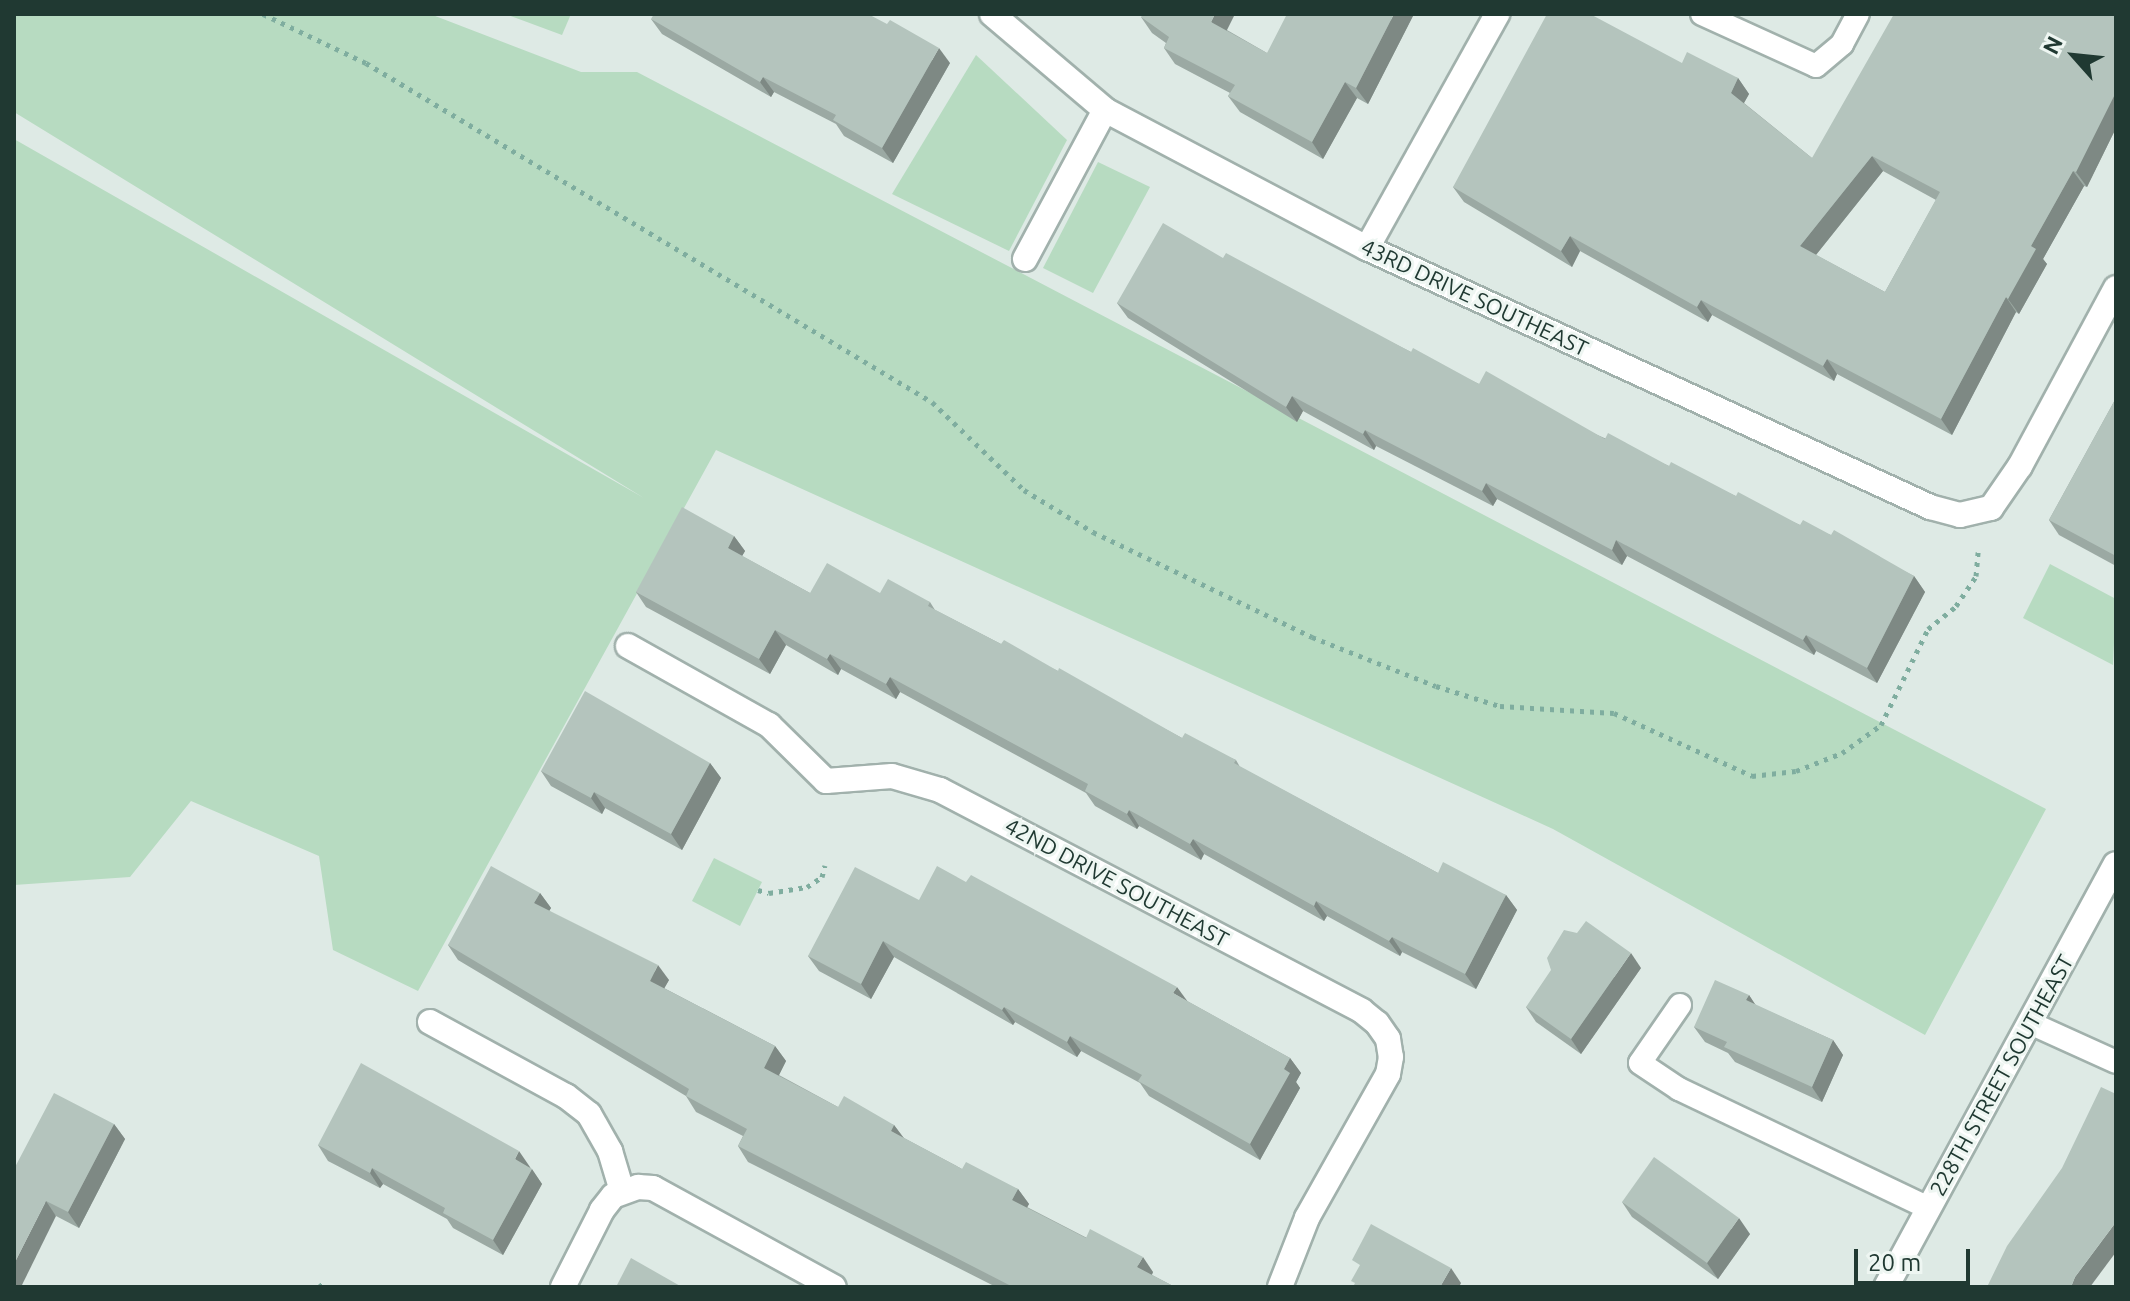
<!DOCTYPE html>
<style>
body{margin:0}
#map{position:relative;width:2130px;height:1301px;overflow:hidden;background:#deeae5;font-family:Ubuntu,sans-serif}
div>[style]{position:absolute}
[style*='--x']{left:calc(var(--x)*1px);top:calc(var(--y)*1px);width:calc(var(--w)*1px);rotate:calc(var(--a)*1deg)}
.green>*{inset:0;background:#b7dbc1}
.path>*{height:5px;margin-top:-2.5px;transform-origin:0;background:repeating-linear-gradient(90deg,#7fad9f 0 4px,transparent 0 10px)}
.roads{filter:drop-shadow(2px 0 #a1b1ac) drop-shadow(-2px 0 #a1b1ac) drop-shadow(0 2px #a1b1ac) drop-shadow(0 -2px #a1b1ac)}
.lane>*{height:22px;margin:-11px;padding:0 11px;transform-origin:11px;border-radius:11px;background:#fff}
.street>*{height:24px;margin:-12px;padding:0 12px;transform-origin:12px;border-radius:12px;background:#fff}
.secondary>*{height:24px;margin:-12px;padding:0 12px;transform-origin:12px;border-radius:12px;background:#fff}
.wall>*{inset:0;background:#9ba9a3}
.shaded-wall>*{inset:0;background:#7e8984}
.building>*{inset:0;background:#b4c4bd}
span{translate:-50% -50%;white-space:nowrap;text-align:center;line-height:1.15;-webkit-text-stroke:6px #eef6f2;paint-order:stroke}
.street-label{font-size:22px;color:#203932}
.frame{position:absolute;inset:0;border:16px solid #203932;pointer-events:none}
.north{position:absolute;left:2034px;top:16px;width:80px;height:80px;-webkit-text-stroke:6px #eef6f2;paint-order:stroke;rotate:297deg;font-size:22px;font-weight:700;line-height:32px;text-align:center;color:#203932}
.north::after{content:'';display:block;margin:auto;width:28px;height:36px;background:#203932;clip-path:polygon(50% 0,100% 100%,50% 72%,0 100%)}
.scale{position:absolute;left:1854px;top:1249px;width:116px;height:36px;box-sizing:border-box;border:4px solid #203932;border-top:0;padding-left:10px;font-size:24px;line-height:28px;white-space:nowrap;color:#203932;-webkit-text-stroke:6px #eef6f2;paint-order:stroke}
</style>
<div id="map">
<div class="green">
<div style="clip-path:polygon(14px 14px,430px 14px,581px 72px,637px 72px,2046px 809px,1925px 1035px,1553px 829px,716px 450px,418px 991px,333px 950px,319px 856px,191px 801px,130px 877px,14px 885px,14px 139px,644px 498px,14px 112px)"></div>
<div style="clip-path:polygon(505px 14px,571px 14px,562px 35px)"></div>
<div style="clip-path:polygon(976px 55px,1067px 140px,1009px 251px,892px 194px)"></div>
<div style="clip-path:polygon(1098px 162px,1150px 187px,1093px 293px,1043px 268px)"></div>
<div style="clip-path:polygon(2050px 564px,2116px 599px,2113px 665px,2023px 618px)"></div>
<div style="clip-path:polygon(714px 858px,762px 882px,740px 926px,692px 901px)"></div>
</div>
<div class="path">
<div style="--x:263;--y:14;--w:114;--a:25.4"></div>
<div style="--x:366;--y:63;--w:660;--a:30.92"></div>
<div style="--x:932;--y:402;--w:127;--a:43.7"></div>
<div style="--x:1024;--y:490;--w:81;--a:31.3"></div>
<div style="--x:1093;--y:532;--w:243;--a:25.6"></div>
<div style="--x:1312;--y:637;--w:133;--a:21.6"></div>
<div style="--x:1436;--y:686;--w:67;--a:17.4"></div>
<div style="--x:1500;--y:706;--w:114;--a:3.5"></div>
<div style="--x:1614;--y:713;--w:152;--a:24.5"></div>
<div style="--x:1752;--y:776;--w:44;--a:-6.5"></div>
<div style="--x:1796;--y:771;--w:49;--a:-21.4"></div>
<div style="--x:1842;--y:753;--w:48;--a:-35.7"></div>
<div style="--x:1881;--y:725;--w:107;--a:-63.9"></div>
<div style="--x:1928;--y:629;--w:36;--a:-39"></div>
<div style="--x:1956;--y:606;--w:36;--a:-56"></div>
<div style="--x:1976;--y:576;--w:24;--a:-85"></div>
<div style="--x:758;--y:890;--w:11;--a:15"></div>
<div style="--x:769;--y:893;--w:38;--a:-9"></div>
<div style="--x:807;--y:887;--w:18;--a:-34"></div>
<div style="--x:822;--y:877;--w:12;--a:-76"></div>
<div style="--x:319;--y:1287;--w:9;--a:-41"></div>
</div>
<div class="roads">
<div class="lane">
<div style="--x:1702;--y:14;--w:125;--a:24.5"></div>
<div style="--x:1816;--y:66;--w:34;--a:-40"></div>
<div style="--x:1842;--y:44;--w:34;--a:-62"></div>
<div style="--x:1680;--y:1005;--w:70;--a:124.6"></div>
<div style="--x:1640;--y:1063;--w:47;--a:33.7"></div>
<div style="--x:1679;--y:1089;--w:277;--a:25.5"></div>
<div style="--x:2030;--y:1023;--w:94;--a:24.4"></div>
</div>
<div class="street">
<div style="--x:992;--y:14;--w:148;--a:40.3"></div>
<div style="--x:1105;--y:110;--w:296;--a:27.8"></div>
<div style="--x:1367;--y:248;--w:620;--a:24.7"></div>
<div style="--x:1930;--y:507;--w:31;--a:15"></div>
<div style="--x:1960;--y:515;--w:32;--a:-13"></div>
<div style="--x:1991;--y:508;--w:51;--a:-55.4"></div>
<div style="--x:2020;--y:466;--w:202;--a:-61.7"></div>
<div style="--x:1367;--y:248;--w:268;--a:-60.9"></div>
<div style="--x:1025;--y:259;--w:169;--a:-61.8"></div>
<div style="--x:628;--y:646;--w:162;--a:29.3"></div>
<div style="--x:769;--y:725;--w:80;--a:44.5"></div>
<div style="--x:826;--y:781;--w:66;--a:-4.3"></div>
<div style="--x:892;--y:776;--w:50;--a:16.3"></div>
<div style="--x:940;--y:790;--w:476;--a:27.6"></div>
<div style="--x:1362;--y:1011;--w:19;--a:39"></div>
<div style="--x:1377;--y:1023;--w:19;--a:55"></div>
<div style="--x:1388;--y:1039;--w:18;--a:81"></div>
<div style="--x:1391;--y:1057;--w:17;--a:100"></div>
<div style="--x:1388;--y:1074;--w:165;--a:119.4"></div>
<div style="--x:1307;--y:1218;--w:74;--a:111.4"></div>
<div style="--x:430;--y:1022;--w:155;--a:28.6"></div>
<div style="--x:566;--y:1096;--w:29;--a:38"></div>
<div style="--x:589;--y:1114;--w:43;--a:60.4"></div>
<div style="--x:610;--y:1151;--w:42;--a:73.3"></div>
<div style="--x:563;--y:1287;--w:86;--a:-63.1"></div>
<div style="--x:602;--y:1210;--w:18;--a:-52"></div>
<div style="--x:613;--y:1196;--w:27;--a:-20"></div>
<div style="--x:638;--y:1187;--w:15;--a:4"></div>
<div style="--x:653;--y:1188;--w:206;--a:28.7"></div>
</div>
<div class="secondary">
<div style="--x:1886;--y:1287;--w:481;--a:-61.5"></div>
</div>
</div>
<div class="wall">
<div style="clip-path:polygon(1414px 14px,1368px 104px,1357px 98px,1323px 159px,1240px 112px,1228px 96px,1230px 93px,1175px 64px,1164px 48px,1166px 43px,1152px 33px,1141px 17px,1227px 30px,1267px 53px)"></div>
<div style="clip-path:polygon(evenodd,2116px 14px,2116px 128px,2087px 187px,2084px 186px,2043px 259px,2047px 264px,2019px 314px,2016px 312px,1952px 435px,1837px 374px,1834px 381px,1712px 315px,1708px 322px,1580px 251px,1572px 267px,1464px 202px,1453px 187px,1682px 63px,1738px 78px,1749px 94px,1744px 103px,1812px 158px,2116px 14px,1883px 171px,1936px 200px,1885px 292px,1816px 255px,1883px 171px)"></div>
<div style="clip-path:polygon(651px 19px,950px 63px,893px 163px,844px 136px,836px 124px,774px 92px,771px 97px,662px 34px)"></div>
<div style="clip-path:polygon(1223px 258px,1411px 352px,1479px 384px,1669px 466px,1800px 525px,1831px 535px,1914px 576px,1925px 592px,1877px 683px,1816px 651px,1814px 655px,1627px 556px,1622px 565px,1497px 499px,1493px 506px,1376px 446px,1374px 450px,1303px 411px,1297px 422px,1128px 318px,1117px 303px)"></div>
<div style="clip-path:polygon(2116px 398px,2116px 566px,2059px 535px,2049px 520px)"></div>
<div style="clip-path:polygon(734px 536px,745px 551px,742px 556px,810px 593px,880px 593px,930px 602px,935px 610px,1001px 644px,1058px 671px,1182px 738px,1236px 760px,1240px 767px,1438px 873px,1506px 895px,1517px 910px,1476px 989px,1402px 952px,1400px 956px,1327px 916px,1324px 921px,1204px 854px,1201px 860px,1139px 826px,1137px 829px,1095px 806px,1086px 793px,900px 692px,896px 699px,841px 669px,838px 675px,786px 645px,770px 674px,646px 607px,636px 592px)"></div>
<div style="clip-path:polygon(710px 763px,721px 778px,682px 850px,605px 808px,602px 814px,551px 786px,541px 771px)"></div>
<div style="clip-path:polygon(540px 893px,551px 908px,549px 911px,669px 980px,664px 988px,775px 1046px,786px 1061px,779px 1075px,838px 1107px,894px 1125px,904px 1138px,962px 1169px,1018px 1189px,1029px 1204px,1027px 1207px,1153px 1272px,1152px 1275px,1175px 1287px,996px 1287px,748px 1162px,738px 1146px,743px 1136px,696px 1112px,686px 1096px,458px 960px,448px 945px)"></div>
<div style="clip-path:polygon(919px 900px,1187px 1001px,1290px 1058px,1301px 1073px,1296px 1082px,1300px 1088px,1260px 1160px,1149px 1096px,1140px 1083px,1081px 1051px,1077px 1057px,1015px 1022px,1013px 1025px,894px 957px,871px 999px,819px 971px,808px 956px)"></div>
<div style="clip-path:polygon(1641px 968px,1581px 1054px,1536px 1022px,1526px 1007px)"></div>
<div style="clip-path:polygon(1749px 995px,1755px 1005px,1833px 1040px,1843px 1055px,1822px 1102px,1735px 1062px,1728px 1053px,1705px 1042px,1694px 1027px)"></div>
<div style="clip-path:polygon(114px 1124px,125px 1139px,79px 1228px,56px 1216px,14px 1169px)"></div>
<div style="clip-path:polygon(318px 1145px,530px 1167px,542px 1184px,503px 1255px,453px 1228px,447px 1219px,383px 1184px,380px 1188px,328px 1161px)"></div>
<div style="clip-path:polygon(1622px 1202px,1750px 1234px,1718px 1279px,1632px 1217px)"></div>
</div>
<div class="shaded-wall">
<div style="clip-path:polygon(1215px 14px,1235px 14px,1223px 38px,1211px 22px)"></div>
<div style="clip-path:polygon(1394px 14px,1414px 14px,1368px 104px,1356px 88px)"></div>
<div style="clip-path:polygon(939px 48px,950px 63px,893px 163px,882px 148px)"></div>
<div style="clip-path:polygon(763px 77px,774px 92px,771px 97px,760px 82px)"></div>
<div style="clip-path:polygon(1738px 78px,1749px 94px,1741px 108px,1731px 93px)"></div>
<div style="clip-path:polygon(1345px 82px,1357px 98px,1323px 159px,1312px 142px)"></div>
<div style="clip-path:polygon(2116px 92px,2116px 128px,2087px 187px,2076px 172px)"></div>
<div style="clip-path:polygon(1872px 156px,1883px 171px,1811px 261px,1800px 246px)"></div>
<div style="clip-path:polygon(2073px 171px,2084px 186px,2043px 259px,2047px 264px,2019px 314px,2008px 299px,2031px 246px)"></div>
<div style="clip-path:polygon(1570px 236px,1580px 251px,1572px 267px,1561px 251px)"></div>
<div style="clip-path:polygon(2006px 297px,2016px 312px,1952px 435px,1941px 419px)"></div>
<div style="clip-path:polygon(1701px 300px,1712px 315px,1708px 322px,1697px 307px)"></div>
<div style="clip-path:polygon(1827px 359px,1837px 374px,1834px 381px,1823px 366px)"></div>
<div style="clip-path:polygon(1292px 396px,1303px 411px,1297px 422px,1286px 407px)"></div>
<div style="clip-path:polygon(1365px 430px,1376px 446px,1374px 450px,1363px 434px)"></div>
<div style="clip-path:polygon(1486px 483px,1497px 499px,1493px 506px,1482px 491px)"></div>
<div style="clip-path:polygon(734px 536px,745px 551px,738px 563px,728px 548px)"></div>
<div style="clip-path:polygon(1616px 540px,1627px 556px,1622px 565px,1612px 550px)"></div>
<div style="clip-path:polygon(1914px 576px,1925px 592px,1877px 683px,1867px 668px)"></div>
<div style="clip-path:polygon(775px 630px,786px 645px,770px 674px,759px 659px)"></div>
<div style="clip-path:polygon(1806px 635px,1816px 651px,1814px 655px,1803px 640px)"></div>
<div style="clip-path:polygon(830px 654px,841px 669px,838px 675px,827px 659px)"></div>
<div style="clip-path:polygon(890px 677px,900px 692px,896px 699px,886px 684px)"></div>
<div style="clip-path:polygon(710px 763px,721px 778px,682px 850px,671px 834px)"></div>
<div style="clip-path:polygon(594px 792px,605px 808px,602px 814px,591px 798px)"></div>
<div style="clip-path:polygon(1129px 810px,1139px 826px,1137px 829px,1127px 814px)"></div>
<div style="clip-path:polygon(1193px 839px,1204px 854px,1201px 860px,1190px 844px)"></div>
<div style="clip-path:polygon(540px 893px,551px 908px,545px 918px,534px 903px)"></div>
<div style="clip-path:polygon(1506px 895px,1517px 910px,1476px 989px,1465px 974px)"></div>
<div style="clip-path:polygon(1316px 901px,1327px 916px,1324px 921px,1314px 906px)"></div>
<div style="clip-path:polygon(1392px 937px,1402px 952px,1400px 956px,1389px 941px)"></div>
<div style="clip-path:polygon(883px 941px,894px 957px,871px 999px,861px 984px)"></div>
<div style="clip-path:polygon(1631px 953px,1641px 968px,1581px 1054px,1571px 1039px)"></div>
<div style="clip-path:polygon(658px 965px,669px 980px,660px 996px,650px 981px)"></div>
<div style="clip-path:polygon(1177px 987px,1188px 1002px,1173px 993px)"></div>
<div style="clip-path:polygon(1749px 995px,1759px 1010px,1746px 1000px)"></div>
<div style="clip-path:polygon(1004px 1007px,1015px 1022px,1013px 1025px,1002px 1010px)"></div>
<div style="clip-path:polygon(1070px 1036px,1081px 1051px,1077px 1057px,1067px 1042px)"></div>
<div style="clip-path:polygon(1833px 1040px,1843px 1055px,1822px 1102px,1812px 1087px)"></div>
<div style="clip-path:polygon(775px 1046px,786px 1061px,775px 1083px,764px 1068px)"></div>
<div style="clip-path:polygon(1290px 1058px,1301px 1073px,1296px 1082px,1300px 1088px,1260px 1160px,1250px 1144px,1284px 1069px)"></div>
<div style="clip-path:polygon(114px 1124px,125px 1139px,79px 1228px,68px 1212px)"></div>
<div style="clip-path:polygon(894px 1125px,905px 1140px,891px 1131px)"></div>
<div style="clip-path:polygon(519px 1151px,530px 1167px,526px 1175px,515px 1159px)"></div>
<div style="clip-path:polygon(372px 1168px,383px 1184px,380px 1188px,370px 1173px)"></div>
<div style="clip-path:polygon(532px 1169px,542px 1184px,503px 1255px,493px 1240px)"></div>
<div style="clip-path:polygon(1018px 1189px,1029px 1204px,1023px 1215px,1012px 1200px)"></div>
<div style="clip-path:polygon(46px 1201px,56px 1216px,21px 1287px,14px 1287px,14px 1264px)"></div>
<div style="clip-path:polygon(1739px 1218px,1750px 1234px,1718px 1279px,1707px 1263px)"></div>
<div style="clip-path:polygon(2116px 1222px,2116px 1252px,2090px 1287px,2071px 1287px,2075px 1277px)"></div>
<div style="clip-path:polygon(1143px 1257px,1153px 1272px,1148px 1282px,1137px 1267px)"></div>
<div style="clip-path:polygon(1451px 1268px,1461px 1283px,1459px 1287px,1440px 1287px)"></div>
</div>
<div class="building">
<div style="clip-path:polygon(654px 14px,868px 14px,887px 24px,890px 20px,939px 48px,882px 148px,833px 120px,836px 115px,763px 77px,760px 82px,651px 19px)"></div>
<div style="clip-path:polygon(1143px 14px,1215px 14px,1211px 22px,1267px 53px,1287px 14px,1394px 14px,1356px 88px,1345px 82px,1312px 142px,1228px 96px,1235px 85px,1164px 48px,1169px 37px,1141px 17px)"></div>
<div style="clip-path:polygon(evenodd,1547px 14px,1590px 14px,1682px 63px,1687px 52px,1738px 78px,1731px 93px,1812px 158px,1894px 14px,2116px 14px,2116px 92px,2076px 172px,2073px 171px,2031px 246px,2036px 249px,2008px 299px,2006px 297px,1941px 419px,1827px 359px,1823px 366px,1701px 300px,1697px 307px,1570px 236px,1561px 251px,1453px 187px,1547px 14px,1872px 156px,1940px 192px,1885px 292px,1800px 246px,1872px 156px)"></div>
<div style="clip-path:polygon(1163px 223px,1223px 258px,1226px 253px,1411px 352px,1413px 348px,1479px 384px,1486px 371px,1605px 439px,1608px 433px,1669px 466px,1671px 462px,1736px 496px,1738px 492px,1800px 525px,1803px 520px,1831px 535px,1834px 530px,1914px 576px,1867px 668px,1806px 635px,1803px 640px,1616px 540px,1612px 550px,1486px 483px,1482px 491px,1365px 430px,1363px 434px,1292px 396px,1286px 407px,1117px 303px)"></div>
<div style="clip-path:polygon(2116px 398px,2116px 556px,2049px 520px)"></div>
<div style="clip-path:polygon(682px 507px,734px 536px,728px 548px,810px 593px,827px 563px,880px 593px,888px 579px,930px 602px,928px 606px,1001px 644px,1004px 640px,1058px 671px,1059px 668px,1182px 738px,1185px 733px,1236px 760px,1234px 763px,1438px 873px,1443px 862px,1506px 895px,1465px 974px,1392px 937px,1389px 941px,1316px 901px,1314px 906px,1193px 839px,1190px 844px,1129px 810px,1127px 814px,1085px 791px,1088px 784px,890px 677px,886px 684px,830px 654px,827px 659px,775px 630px,759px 659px,636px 592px)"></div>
<div style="clip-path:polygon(585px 691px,710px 763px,671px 834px,594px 792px,591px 798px,541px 771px)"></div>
<div style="clip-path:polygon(491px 866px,540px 893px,534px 903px,658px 965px,650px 981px,775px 1046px,764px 1068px,838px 1107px,844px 1096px,894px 1125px,891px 1131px,962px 1169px,966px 1162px,1018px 1189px,1012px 1200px,1086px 1238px,1090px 1229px,1143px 1257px,1137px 1267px,1175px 1287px,1013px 1287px,738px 1146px,747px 1129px,686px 1096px,689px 1089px,448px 945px)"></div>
<div style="clip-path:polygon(937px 866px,966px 882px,971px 875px,1177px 987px,1173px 993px,1290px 1058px,1284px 1069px,1290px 1073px,1250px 1144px,1138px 1081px,1142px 1075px,1070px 1036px,1067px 1042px,1004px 1007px,1002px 1010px,883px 941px,861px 984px,808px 956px,855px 867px,919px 900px)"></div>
<div style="clip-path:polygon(1586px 921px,1631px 953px,1571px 1039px,1526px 1007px,1551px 970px,1547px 958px,1564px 930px,1577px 933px)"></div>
<div style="clip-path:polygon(1715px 980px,1749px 995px,1746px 1000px,1833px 1040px,1812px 1087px,1724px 1047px,1727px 1042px,1694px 1027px)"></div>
<div style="clip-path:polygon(361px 1063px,519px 1151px,515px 1159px,532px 1169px,493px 1240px,443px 1213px,445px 1208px,372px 1168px,370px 1173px,318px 1145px)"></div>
<div style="clip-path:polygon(2101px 1087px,2116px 1094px,2116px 1222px,2075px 1277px,2071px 1287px,1987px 1287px,2007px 1246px,2062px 1168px)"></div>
<div style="clip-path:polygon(54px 1093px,114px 1124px,68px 1212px,46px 1201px,14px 1264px,14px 1169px)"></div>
<div style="clip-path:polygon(1654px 1157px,1739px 1218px,1707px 1263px,1622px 1202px)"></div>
<div style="clip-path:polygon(1371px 1224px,1451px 1268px,1440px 1287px,1353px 1287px,1355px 1283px,1351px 1281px,1360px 1265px,1352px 1260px)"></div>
<div style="clip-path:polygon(631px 1258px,682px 1287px,616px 1287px)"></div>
</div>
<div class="street-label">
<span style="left:1475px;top:297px;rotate:25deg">43RD DRIVE SOUTHEAST</span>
<span style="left:1117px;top:882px;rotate:28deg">42ND DRIVE SOUTHEAST</span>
<span style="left:2001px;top:1075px;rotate:-61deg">228TH STREET SOUTHEAST</span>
</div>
<div class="frame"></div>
<div class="north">N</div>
<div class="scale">20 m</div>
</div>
